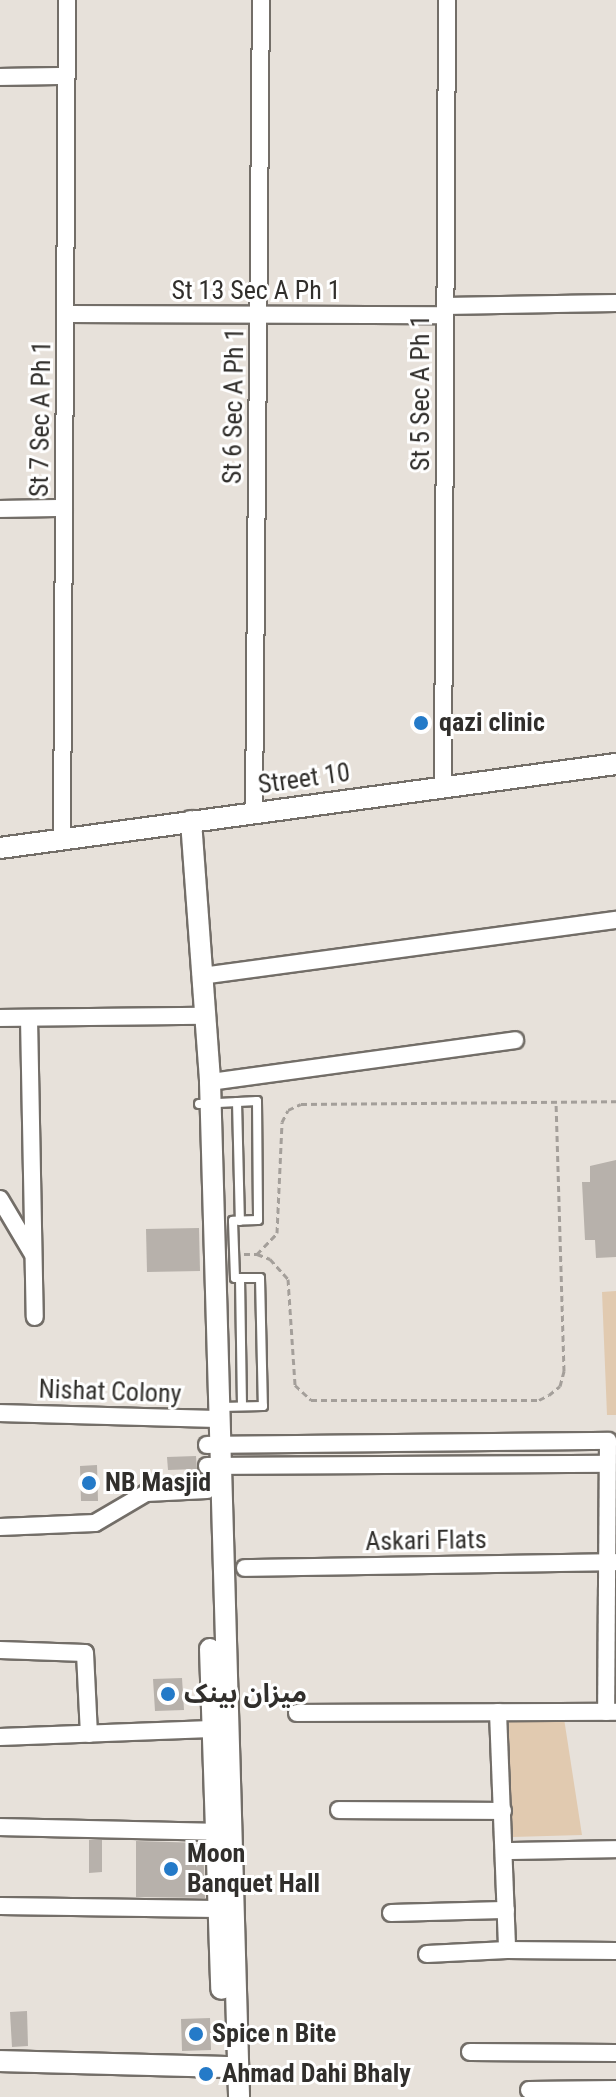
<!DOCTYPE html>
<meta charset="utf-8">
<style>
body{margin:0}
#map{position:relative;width:616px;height:2097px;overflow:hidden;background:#e7e1da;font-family:"Roboto Condensed","Noto Sans Arabic",sans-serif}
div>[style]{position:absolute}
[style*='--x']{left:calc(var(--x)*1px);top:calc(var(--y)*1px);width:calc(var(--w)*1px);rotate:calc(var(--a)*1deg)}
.green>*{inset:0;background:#e1cab0}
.building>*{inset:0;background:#b7b1ab}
.path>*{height:3px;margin-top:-1.5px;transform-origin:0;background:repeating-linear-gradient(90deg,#a49f9a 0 6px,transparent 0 10px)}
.roads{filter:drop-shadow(2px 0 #736e68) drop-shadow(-2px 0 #736e68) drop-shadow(0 2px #736e68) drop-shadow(0 -2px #736e68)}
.service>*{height:8px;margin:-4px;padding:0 4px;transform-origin:4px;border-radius:4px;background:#fff}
.minor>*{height:16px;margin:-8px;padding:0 8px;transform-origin:8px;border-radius:8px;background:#fff}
.tertiary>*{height:20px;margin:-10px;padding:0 10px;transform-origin:10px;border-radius:10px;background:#fff}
.dots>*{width:22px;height:22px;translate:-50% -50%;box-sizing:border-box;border:4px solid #fff;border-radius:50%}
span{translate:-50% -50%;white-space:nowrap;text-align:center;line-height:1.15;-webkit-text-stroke:6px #fff;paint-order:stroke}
.street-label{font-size:26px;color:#312f2c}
.poi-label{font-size:26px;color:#312f2c;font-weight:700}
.left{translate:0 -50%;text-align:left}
</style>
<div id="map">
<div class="green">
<div style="clip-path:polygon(616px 1291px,616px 1415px,607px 1415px,602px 1292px)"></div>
<div style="clip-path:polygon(508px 1712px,563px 1712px,582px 1835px,512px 1837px)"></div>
</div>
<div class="building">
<div style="clip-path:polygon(616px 1160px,616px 1257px,596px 1258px,595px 1240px,585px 1240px,582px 1182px,590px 1182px,590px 1166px)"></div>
<div style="clip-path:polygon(199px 1228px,200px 1271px,147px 1272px,146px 1229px)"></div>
<div style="clip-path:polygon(196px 1456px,197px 1469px,168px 1470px,167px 1457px)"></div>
<div style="clip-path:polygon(97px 1465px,98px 1501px,81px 1501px,80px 1466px)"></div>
<div style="clip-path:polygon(182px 1678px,184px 1710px,155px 1711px,153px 1679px)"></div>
<div style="clip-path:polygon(89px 1840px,102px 1840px,102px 1872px,89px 1873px)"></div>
<div style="clip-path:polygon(136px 1841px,203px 1843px,205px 1898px,136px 1897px)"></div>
<div style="clip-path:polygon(27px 2011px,28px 2046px,12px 2047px,10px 2012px)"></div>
<div style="clip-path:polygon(210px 2018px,211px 2050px,182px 2051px,181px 2019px)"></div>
</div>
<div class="path">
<div style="--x:244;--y:1254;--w:13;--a:0"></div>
<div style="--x:257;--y:1254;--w:29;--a:-46"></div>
<div style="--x:277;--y:1233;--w:111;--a:-87.4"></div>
<div style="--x:282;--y:1122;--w:13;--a:-63"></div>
<div style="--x:288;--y:1110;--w:14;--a:-25"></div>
<div style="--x:301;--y:1104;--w:315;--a:-0.5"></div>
<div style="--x:257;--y:1254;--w:14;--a:21"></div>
<div style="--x:270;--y:1259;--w:27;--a:48"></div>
<div style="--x:288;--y:1279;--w:106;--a:86.2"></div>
<div style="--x:295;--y:1385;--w:22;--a:43"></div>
<div style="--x:311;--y:1400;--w:228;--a:0"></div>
<div style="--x:539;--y:1400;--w:11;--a:-27"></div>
<div style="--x:549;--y:1395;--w:14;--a:-39"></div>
<div style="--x:560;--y:1386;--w:16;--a:-75"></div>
<div style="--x:564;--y:1371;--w:269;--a:-91.7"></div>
</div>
<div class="roads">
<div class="service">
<div style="--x:237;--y:1102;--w:119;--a:88.6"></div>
<div style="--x:199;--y:1104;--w:58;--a:-3"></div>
<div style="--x:257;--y:1101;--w:119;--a:89.5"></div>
<div style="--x:258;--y:1220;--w:25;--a:178"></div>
<div style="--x:233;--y:1221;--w:57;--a:88"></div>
<div style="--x:235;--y:1278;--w:25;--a:0"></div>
<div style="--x:260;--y:1278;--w:128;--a:88.7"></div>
<div style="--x:263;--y:1406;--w:42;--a:178.6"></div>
<div style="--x:240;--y:1278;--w:128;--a:89.1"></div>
</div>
<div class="minor">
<div style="--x:0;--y:77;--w:66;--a:-0.9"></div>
<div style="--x:445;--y:306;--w:171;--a:-1"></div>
<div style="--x:67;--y:314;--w:378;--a:0.2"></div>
<div style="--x:0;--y:509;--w:64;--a:-0.9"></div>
<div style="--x:443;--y:787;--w:787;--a:-89.71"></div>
<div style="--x:254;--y:812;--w:812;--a:-89.51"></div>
<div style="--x:62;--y:839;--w:839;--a:-89.66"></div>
<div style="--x:201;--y:976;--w:419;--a:-7.7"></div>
<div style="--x:0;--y:1018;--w:196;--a:-0.6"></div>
<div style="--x:29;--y:1018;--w:299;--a:88.9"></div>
<div style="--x:210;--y:1082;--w:308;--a:-7.8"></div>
<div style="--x:0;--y:1199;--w:63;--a:59.3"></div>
<div style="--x:0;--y:1413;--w:218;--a:1.6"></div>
<div style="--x:207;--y:1445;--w:401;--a:-0.6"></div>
<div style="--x:608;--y:1441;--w:271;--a:90.4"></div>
<div style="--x:207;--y:1466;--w:400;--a:-0.3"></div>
<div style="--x:0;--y:1527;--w:95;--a:-2.4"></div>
<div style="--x:95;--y:1523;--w:59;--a:-30.5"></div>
<div style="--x:146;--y:1493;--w:61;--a:-2.8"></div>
<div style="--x:245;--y:1568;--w:371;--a:-0.9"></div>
<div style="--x:0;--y:1650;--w:85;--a:2"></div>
<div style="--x:85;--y:1653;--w:81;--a:87.2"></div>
<div style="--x:498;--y:1712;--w:238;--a:87.8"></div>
<div style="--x:507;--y:1950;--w:109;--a:0.5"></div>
<div style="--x:297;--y:1713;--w:319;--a:-0.2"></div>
<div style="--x:0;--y:1737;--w:211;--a:-2.2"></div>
<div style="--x:339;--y:1810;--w:164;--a:0.3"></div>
<div style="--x:0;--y:1827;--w:215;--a:1.3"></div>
<div style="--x:505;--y:1851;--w:111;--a:-1"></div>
<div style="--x:0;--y:1906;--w:217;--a:0.8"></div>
<div style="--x:391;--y:1913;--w:115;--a:-1.5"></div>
<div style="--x:427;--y:1954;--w:80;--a:-2.9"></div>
<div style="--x:470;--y:2052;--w:146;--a:0.4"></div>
<div style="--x:529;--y:2090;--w:87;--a:-0.7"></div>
</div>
<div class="tertiary">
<div style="--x:191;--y:821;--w:262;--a:85.8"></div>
<div style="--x:210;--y:1082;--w:1015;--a:88.36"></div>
<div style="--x:0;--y:848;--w:622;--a:-7.77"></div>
<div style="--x:210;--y:1649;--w:340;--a:88.1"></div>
<div style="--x:0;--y:2061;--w:236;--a:1.5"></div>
</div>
</div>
<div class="dots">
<div style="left:421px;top:723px;background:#247ac8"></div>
<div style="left:89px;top:1483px;background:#247ac8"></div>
<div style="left:168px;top:1694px;background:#247ac8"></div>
<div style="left:171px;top:1869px;background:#247ac8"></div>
<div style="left:196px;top:2034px;background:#247ac8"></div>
<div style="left:206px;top:2074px;background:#247ac8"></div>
</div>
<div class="street-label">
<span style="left:256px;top:291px">St 13 Sec A Ph 1</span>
<span style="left:421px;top:393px;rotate:-90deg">St 5 Sec A Ph 1</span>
<span style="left:234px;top:406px;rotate:-89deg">St 6 Sec A Ph 1</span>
<span style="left:41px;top:419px;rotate:-89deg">St 7 Sec A Ph 1</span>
<span style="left:304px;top:779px;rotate:-8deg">Street 10</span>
<span style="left:110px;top:1392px;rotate:2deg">Nishat Colony</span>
<span style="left:426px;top:1541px;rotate:-1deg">Askari Flats</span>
</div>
<div class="poi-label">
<span class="left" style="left:439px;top:723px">qazi clinic</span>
<span class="left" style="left:105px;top:1483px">NB Masjid</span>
<span class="left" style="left:184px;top:1694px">میزان بینک</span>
<span class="left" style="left:187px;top:1869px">Moon<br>Banquet Hall</span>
<span class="left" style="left:212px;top:2034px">Spice n Bite</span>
<span class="left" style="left:222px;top:2074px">Ahmad Dahi Bhaly</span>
</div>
</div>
